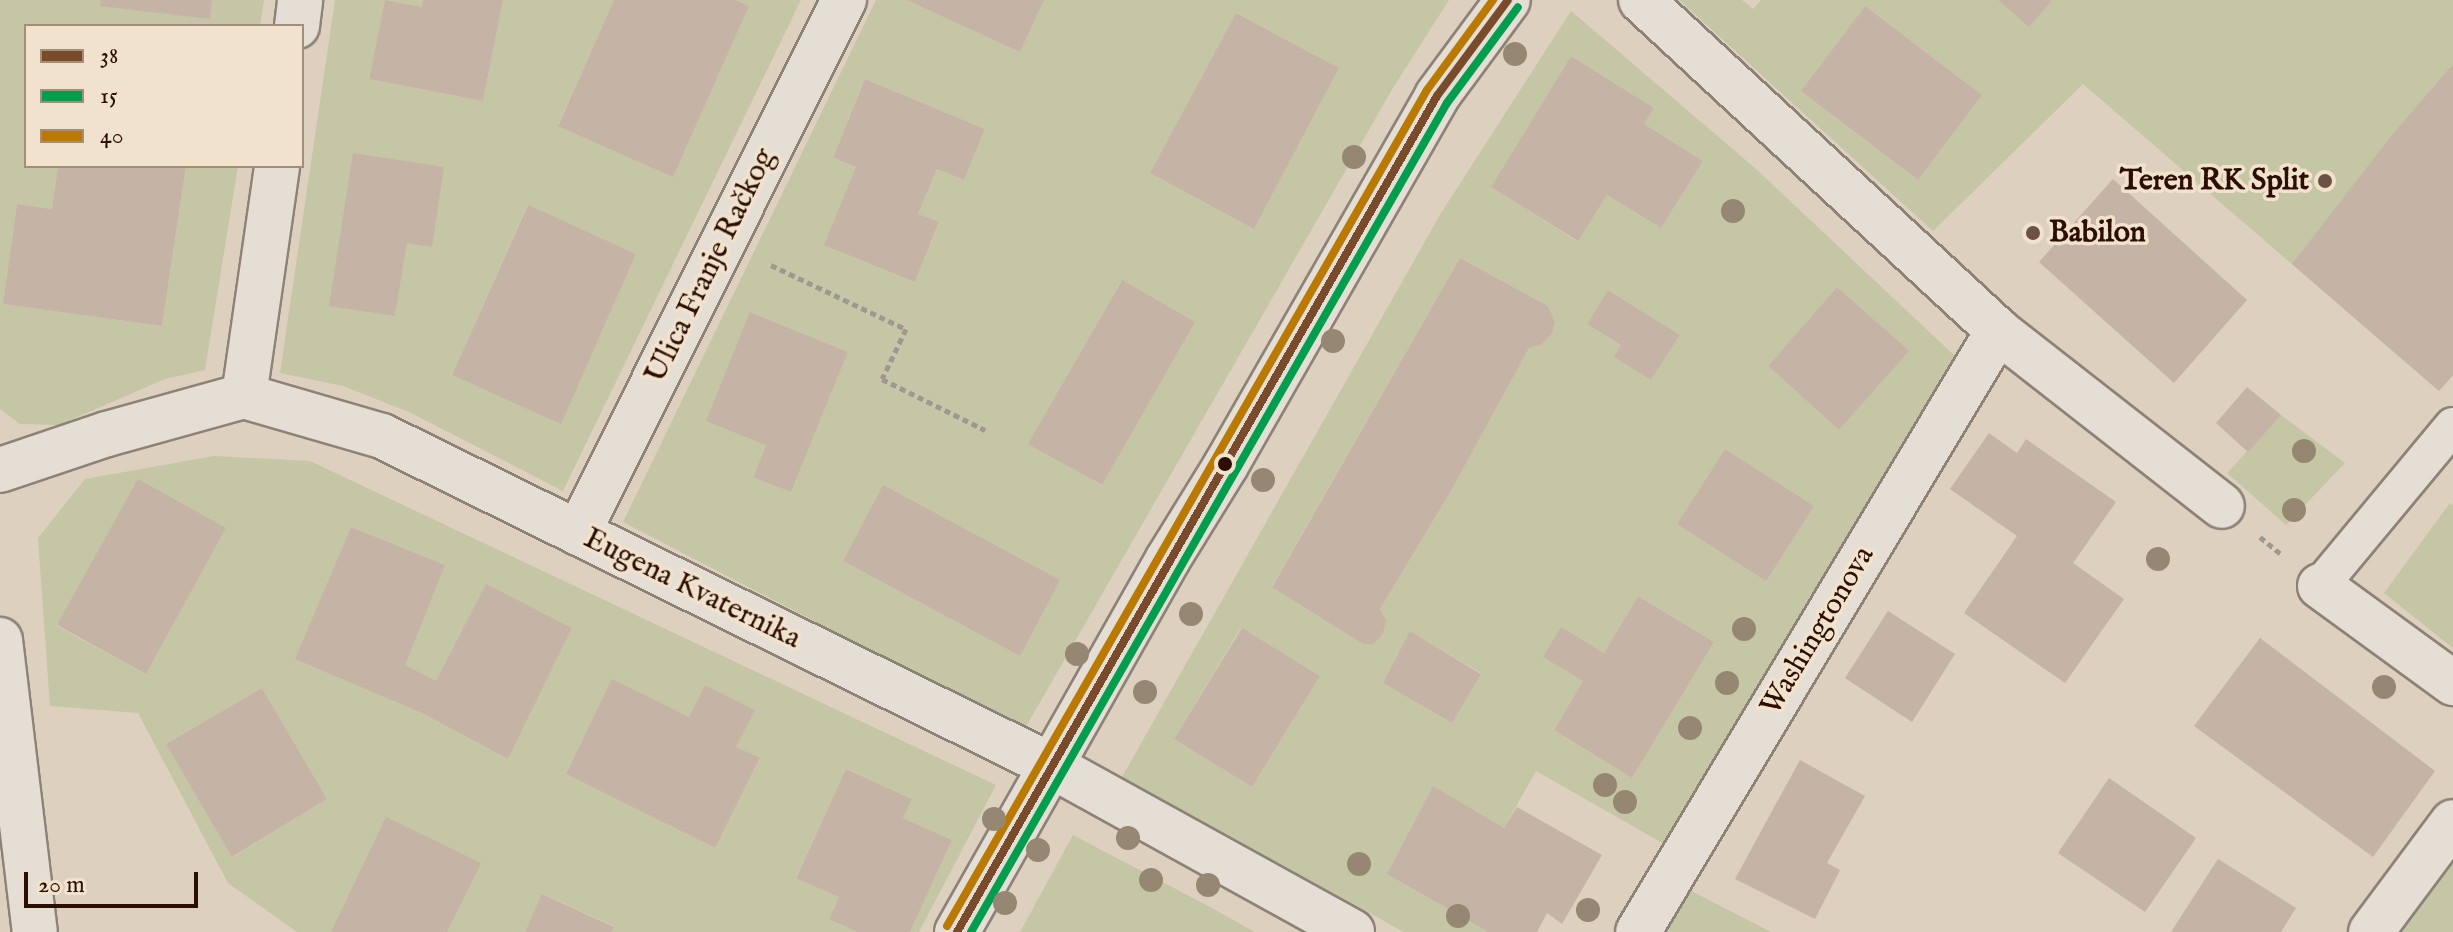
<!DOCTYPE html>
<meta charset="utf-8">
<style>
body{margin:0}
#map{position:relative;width:2453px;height:932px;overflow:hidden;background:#ddd0bf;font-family:"IM FELL English",serif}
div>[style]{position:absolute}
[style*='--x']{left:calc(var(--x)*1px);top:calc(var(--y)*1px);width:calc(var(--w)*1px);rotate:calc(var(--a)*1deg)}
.green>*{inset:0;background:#c5c6a5}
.building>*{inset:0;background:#c5b3a5}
.path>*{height:5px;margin-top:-2.5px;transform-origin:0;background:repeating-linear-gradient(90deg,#a09890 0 6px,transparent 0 10px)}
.roads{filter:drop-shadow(2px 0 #8e8277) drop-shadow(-2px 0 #8e8277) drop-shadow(0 2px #8e8277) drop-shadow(0 -2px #8e8277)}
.lane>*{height:36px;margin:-18px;padding:0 18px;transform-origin:18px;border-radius:18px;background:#e4ded5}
.street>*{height:44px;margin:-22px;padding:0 22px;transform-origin:22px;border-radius:22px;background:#e4ded5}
.secondary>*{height:44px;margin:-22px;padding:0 22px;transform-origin:22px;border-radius:22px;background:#e4ded5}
.bus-1>*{height:8px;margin:-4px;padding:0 4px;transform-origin:4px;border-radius:4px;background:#7a4b2a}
.bus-2>*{height:8px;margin:-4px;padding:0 4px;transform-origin:4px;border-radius:4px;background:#029e4d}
.bus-3>*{height:8px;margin:-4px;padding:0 4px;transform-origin:4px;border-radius:4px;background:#ba7900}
.trees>*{width:24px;height:24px;margin:-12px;border-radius:50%;background:#968772}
.dots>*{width:22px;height:22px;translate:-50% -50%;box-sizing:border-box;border:4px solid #f1e2cd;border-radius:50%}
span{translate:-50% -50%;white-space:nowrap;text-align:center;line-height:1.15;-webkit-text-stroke:7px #f1e2cd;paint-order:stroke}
.poi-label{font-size:30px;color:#2c0f01;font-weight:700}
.right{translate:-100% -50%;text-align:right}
.left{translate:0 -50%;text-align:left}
.street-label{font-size:30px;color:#2c0f01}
.legend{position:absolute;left:24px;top:24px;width:280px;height:144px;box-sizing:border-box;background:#f1e2cd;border:2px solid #a28e7b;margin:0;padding:10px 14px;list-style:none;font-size:24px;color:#2c0f01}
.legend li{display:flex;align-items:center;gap:16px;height:40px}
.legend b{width:40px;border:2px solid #a28e7b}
.scale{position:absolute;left:24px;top:872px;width:174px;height:36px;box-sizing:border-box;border:4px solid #2c0f01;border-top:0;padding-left:10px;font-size:24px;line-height:28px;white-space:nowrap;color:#2c0f01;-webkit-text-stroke:6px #f1e2cd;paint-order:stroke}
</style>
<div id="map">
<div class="green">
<div style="clip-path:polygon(0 0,101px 0,101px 6px,210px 18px,212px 0,264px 0,260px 26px,26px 26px,26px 166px,58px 166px,52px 209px,17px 204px,3px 304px,162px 326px,186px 166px,238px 166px,205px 370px,165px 379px,59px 425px,20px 424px,0 409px)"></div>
<div style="clip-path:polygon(evenodd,335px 0,423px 0,422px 7px,385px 0,369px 79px,483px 101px,503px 0,614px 0,558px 125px,673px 176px,749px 6px,736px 0,801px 0,563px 491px,409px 412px,343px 386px,280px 373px,335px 0,444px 167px,407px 243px,395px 315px,330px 305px,444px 167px,335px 0,527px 206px,636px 254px,561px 423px,452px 375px,527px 206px)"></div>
<div style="clip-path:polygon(evenodd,876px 0,911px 0,1020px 52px,1044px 0,1449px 0,1393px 88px,1024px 730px,623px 522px,876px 0,1236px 13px,1339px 68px,1254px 229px,1150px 173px,1236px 13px,876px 0,865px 79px,985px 129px,964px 180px,937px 169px,918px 214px,939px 223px,915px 282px,825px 245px,856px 167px,833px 156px,865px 79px,876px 0,1121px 281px,1194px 322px,1101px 485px,1029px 443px,1121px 281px,876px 0,750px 312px,848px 352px,791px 492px,753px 476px,766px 445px,750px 312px,876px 0,883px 486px,1020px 656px,843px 561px,883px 486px)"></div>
<div style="clip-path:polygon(evenodd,1679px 0,1742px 0,1753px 9px,1761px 0,1998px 0,2029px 26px,2052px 0,2453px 0,2453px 375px,2439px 391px,2083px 84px,1933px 231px,1679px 0,1865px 6px,1982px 95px,1918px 180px,1801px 91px,1865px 6px)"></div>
<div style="clip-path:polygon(evenodd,1571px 11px,1755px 168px,1957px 358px,1673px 849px,1536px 771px,1504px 828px,1433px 787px,1387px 874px,1488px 932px,1404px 932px,1122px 777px,1441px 213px,1571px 11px,1571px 56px,1654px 108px,1644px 124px,1703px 161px,1661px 228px,1607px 195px,1577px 241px,1491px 187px,1571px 56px,1571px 11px,1460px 258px,1548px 306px,1555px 322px,1552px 334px,1541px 345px,1529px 348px,1452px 489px,1380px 609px,1386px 620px,1383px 634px,1374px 644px,1363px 644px,1272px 586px,1460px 258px,1571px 11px,1837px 287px,1908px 351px,1839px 430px,1768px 366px,1837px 287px,1571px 11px,1608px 290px,1680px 335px,1651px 380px,1621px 345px,1587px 324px,1608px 290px,1571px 11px,1725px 449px,1813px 506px,1766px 580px,1677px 524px,1725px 449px,1571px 11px,1638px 596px,1714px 642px,1632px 778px,1554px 730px,1583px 681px,1544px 657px,1561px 628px,1604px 653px,1638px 596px,1571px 11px,1241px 628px,1320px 676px,1252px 787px,1174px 739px,1241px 628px,1571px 11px,1410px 631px,1481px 673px,1452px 723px,1383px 683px,1410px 631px)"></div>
<div style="clip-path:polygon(2281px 415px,2345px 463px,2286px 525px,2227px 473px)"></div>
<div style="clip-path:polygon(evenodd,214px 456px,310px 461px,996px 785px,919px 932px,910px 932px,952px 840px,903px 818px,912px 799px,846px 769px,796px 877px,839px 897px,829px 919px,857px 932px,611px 932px,613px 926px,543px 894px,525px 932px,447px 932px,480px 863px,331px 932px,297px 932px,228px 883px,138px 713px,50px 706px,38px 538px,85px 479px,214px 456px,351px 527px,445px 565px,391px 698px,296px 658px,351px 527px,214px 456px,226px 528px,146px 674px,57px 626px,57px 625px,226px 528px,214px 456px,486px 585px,572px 628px,508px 759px,420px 712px,486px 585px,214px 456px,612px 680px,689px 717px,705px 685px,754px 710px,736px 747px,760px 759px,715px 848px,566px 774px,612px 680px,214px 456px,262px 688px,327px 799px,233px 857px,166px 744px,262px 688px)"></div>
<div style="clip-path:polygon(2450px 503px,2453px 505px,2453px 648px,2384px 593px)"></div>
<div style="clip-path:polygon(1073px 835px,1210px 907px,1255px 932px,1020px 932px)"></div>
<div style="clip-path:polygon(2453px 856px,2453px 932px,2399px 932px)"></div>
<div style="clip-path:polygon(1678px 884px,1771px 932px,1652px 932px)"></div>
</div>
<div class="building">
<div style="clip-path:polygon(101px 0,212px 0,210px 19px,100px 6px)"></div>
<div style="clip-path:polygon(385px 0,422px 7px,423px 0,503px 0,483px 101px,369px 79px)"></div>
<div style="clip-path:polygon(614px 0,736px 0,749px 6px,673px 177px,558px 126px)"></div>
<div style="clip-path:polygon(907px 0,1044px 0,1020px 52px)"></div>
<div style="clip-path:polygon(1998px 0,2052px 0,2029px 27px)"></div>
<div style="clip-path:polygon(1865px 6px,1982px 95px,1918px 180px,1801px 91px)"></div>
<div style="clip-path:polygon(1236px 13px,1339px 68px,1254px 229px,1150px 173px)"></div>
<div style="clip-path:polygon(1571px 56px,1654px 108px,1644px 124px,1703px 161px,1661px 228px,1607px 195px,1578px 241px,1491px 187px)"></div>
<div style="clip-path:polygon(2453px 64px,2453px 375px,2439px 391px,2292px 264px,2392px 135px)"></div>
<div style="clip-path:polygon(865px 79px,985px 129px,964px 180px,937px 169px,918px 214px,939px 222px,915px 282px,824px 245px,856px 167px,833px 157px)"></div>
<div style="clip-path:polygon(353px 153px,444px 167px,432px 247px,407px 243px,395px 316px,329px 306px)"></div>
<div style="clip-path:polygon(58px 166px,186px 166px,162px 326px,3px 304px,17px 204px,52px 209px)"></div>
<div style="clip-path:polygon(2113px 179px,2247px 300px,2174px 383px,2039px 262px)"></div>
<div style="clip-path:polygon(528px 205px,636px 254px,561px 424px,452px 375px)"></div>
<div style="clip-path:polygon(1460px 258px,1548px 306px,1555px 322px,1552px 334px,1541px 345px,1529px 348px,1452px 489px,1380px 609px,1386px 620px,1383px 634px,1374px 644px,1363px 644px,1272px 587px)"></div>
<div style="clip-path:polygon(1122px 280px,1195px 322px,1102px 485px,1028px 444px)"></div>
<div style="clip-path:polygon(1837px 287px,1909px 351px,1839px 430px,1768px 366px)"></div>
<div style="clip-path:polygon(1608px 290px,1680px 335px,1651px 380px,1614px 357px,1621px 345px,1587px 324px)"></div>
<div style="clip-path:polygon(750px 312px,848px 352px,791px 492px,753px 477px,766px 445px,706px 421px)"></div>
<div style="clip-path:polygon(2247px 387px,2281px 415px,2248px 452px,2216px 423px)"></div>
<div style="clip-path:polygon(1989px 433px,2017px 453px,2026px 439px,2116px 502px,2073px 563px,2124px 599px,2065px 683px,1964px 613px,2017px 536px,1950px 489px)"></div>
<div style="clip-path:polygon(1725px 449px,1814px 506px,1766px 581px,1677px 524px)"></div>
<div style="clip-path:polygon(138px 479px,226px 528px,146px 674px,57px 625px)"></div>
<div style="clip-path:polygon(883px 485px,1060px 580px,1020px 656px,843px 561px)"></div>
<div style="clip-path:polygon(351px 527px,445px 565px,405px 665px,436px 681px,486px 584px,572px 628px,508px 759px,420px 712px,295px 659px)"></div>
<div style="clip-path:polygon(1638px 596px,1714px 642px,1632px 778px,1554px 730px,1583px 681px,1543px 657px,1561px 627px,1604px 653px)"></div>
<div style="clip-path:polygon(1888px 611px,1955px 654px,1912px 722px,1845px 678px)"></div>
<div style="clip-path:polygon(1242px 628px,1320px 676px,1252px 787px,1174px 739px)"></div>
<div style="clip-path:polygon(1410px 631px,1481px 674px,1452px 723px,1383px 683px)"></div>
<div style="clip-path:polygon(2260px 638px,2435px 771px,2373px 857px,2194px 726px)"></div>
<div style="clip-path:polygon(612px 679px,689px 717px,705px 685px,755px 710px,736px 747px,760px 758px,715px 848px,566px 774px)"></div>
<div style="clip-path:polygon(262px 688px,327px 799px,232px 857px,166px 744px)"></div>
<div style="clip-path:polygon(1800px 760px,1865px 796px,1827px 863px,1840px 870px,1815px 919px,1735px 879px)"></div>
<div style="clip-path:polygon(846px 769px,912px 799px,903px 818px,952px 840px,910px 932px,857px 932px,829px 919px,839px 897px,796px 878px)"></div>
<div style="clip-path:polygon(2109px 778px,2196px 838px,2145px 912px,2058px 853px)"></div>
<div style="clip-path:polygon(1433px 786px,1504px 828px,1517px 807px,1602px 855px,1562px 924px,1547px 913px,1537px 932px,1488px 932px,1387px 874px)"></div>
<div style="clip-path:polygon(386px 817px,481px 863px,447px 932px,331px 932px)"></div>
<div style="clip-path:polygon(2218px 859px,2296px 908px,2281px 932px,2171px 932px)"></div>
<div style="clip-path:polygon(542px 894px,614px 927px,611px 932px,525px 932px)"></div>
</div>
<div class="path">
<div style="--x:771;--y:265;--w:149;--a:25.4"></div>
<div style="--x:906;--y:329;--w:55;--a:115.6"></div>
<div style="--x:882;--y:379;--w:115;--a:26.3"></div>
<div style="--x:2260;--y:537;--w:26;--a:39"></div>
</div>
<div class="roads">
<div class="lane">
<div style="--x:2320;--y:586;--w:208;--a:-50.3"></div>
</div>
<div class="street">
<div style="--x:1641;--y:0;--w:487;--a:42.8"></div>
<div style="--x:1998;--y:331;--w:284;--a:38"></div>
<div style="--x:297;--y:26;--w:26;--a:-83"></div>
<div style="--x:244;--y:396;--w:232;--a:-81.8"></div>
<div style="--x:0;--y:470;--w:113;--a:-18.6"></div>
<div style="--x:107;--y:434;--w:142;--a:-15.5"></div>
<div style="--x:244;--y:396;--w:144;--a:16.2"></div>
<div style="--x:382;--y:436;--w:745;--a:26.22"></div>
<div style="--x:1050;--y:765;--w:345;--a:28.9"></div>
<div style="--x:578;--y:533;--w:596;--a:-63.48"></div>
<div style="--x:2320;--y:586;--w:165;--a:36.1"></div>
<div style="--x:0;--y:640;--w:294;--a:83.2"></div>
<div style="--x:1638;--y:932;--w:701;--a:-59.08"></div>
<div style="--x:2371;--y:932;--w:137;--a:-53.3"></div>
</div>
<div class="secondary">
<div style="--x:957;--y:932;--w:429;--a:-60.5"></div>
<div style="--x:1168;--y:559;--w:110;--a:-58.3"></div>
<div style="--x:1226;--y:465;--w:425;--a:-60.2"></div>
<div style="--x:1437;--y:96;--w:119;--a:-53.5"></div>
</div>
</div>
<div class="bus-1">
<div style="--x:957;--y:932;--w:964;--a:-60.14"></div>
<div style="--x:1437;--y:96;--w:119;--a:-53.5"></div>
</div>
<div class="bus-2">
<div style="--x:971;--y:932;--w:956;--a:-60.14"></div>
<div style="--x:1447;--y:103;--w:119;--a:-53.5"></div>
</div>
<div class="bus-3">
<div style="--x:947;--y:926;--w:964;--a:-60.14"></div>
<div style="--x:1427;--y:90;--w:112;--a:-53.7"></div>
</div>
<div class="trees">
<div style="left:1515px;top:54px"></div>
<div style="left:1354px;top:157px"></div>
<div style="left:1733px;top:211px"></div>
<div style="left:1333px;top:341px"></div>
<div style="left:2304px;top:451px"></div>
<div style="left:1263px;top:480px"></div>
<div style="left:2294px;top:510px"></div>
<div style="left:2158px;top:559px"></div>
<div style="left:1191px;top:614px"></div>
<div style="left:1744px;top:629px"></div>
<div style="left:1077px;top:654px"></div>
<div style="left:1727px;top:683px"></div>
<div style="left:2384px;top:687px"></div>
<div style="left:1145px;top:692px"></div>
<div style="left:1690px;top:728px"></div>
<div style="left:1605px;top:785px"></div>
<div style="left:1625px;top:802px"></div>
<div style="left:994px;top:819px"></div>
<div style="left:1128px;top:838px"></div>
<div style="left:1038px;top:850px"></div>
<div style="left:1359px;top:864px"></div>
<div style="left:1151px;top:880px"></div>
<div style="left:1208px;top:885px"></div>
<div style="left:1005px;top:903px"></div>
<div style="left:1588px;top:910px"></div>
<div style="left:1458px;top:916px"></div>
</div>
<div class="dots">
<div style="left:2325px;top:181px;background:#6a5344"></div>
<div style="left:2033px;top:233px;background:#6a5344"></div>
<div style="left:1225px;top:464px;background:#2c0f01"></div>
</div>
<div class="poi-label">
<span class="right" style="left:2309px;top:181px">Teren RK Split</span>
<span class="left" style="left:2049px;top:233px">Babilon</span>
</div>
<div class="street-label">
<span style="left:711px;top:266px;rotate:-64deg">Ulica Franje Račkog</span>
<span style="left:692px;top:589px;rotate:26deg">Eugena Kvaternika</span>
<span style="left:1818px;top:631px;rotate:-59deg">Washingtonova</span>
</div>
<ul class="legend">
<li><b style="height:10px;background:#7a4b2a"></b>38</li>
<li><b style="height:10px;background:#029e4d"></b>15</li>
<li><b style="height:10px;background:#ba7900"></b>40</li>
</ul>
<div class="scale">20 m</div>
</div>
